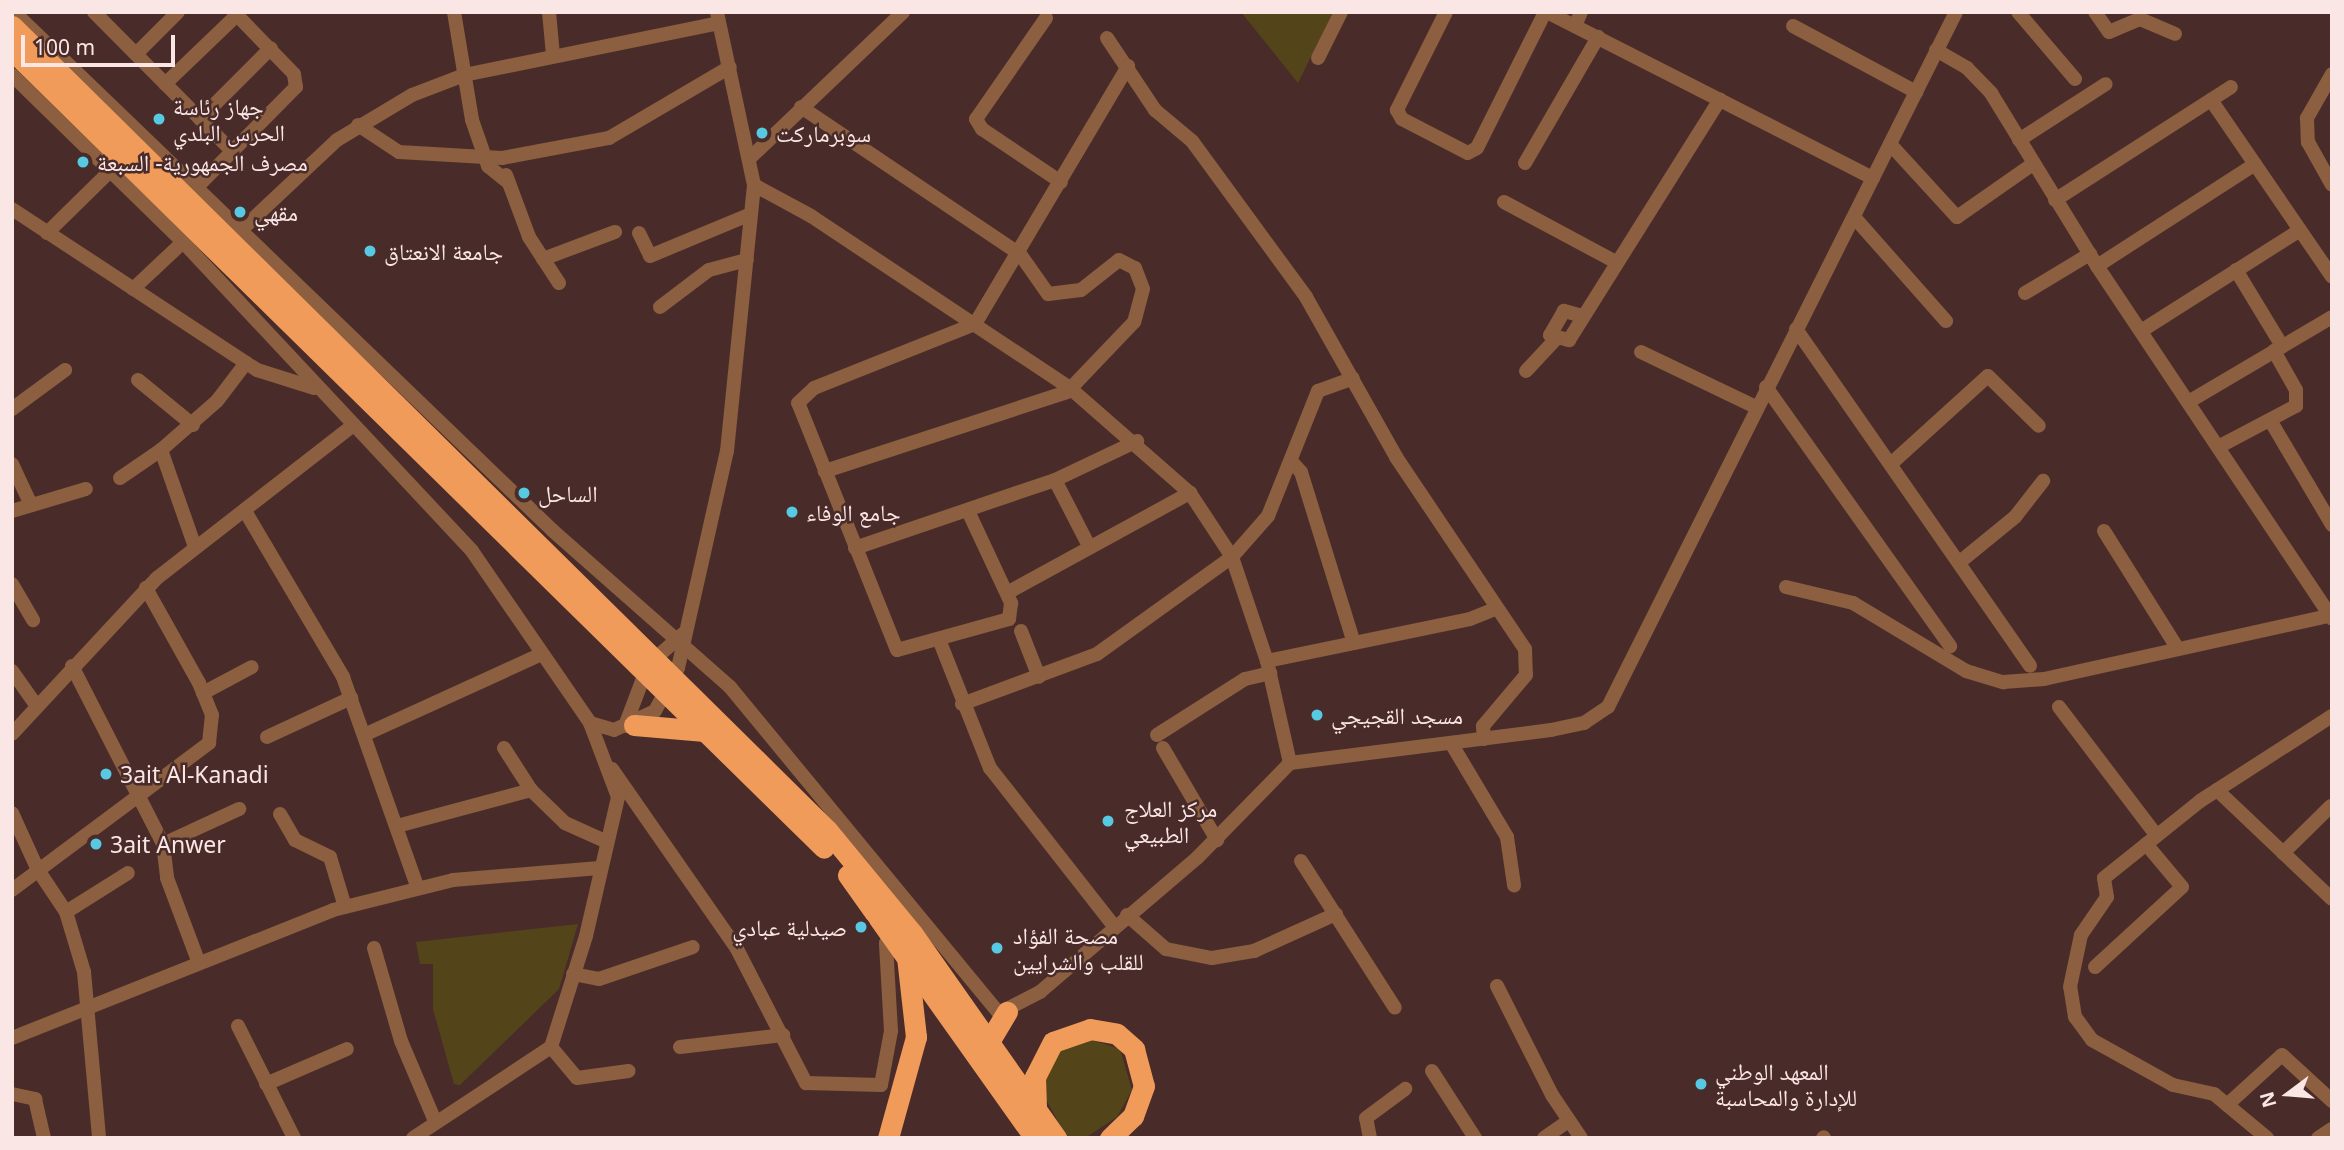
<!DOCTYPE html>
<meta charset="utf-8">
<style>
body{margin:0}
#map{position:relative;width:2344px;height:1150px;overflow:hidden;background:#492c2a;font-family:"Noto Sans","Noto Naskh Arabic",sans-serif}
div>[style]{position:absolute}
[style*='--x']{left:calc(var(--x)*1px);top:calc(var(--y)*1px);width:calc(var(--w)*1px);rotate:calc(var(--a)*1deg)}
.green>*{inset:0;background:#54441a}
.minor>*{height:14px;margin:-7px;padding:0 7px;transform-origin:7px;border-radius:7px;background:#8b5f3f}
.highway>*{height:21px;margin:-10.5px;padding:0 10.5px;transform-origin:10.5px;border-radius:10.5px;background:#f19b5a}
.dots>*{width:19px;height:19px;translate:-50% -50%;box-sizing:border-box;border:4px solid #492c2a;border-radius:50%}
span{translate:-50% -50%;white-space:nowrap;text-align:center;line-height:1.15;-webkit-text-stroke:5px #492c2a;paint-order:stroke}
.poi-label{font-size:23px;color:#fae6e5}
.left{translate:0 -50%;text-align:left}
.right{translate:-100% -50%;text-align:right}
.frame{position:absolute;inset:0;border:14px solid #fae6e5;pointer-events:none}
.north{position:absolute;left:2253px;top:1059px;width:70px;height:70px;-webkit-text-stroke:5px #492c2a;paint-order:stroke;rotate:254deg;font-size:19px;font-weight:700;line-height:28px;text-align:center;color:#fae6e5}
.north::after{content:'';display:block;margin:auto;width:24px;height:32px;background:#fae6e5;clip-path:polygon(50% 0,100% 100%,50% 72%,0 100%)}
.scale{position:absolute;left:21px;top:35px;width:154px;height:32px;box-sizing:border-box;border:4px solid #fae6e5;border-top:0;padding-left:9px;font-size:21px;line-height:24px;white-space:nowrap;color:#fae6e5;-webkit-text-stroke:5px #492c2a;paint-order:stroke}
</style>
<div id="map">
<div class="green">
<div style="clip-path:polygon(1241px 12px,1333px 12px,1298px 83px)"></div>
<div style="clip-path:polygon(578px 924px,559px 989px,460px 1085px,454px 1084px,433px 1009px,433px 964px,420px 964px,416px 942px)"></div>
<div style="clip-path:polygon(1080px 1036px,1120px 1049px,1132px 1090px,1117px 1117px,1085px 1138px,1067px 1138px,1041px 1090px,1045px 1060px)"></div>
</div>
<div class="minor">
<div style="--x:14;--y:12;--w:747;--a:43.91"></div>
<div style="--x:552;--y:530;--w:237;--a:41.4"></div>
<div style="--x:730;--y:687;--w:423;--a:50.5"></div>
<div style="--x:999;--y:1013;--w:46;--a:-27.1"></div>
<div style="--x:1040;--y:992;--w:206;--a:-40.5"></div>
<div style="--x:1197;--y:858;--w:133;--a:-45.6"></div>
<div style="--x:1290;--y:763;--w:263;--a:-7.2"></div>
<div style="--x:1551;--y:730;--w:34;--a:-12"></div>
<div style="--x:1584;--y:723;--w:29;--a:-34"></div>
<div style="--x:1608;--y:707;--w:777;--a:-63.4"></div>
<div style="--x:94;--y:12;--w:196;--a:45.2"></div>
<div style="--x:454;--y:12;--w:109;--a:80.5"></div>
<div style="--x:472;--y:120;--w:49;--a:70.8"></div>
<div style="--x:488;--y:166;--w:26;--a:39"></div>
<div style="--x:549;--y:12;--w:43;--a:84.7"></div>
<div style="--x:1446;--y:12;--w:110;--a:116.6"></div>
<div style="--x:1397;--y:110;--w:10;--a:61"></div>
<div style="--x:1402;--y:119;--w:74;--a:27.3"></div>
<div style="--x:1468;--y:153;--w:10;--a:-29"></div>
<div style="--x:1477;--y:148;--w:152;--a:-63.4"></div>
<div style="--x:1547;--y:12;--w:366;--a:27"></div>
<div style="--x:2018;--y:12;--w:88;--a:49.6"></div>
<div style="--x:2095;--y:12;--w:24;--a:55"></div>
<div style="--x:2109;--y:32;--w:34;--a:-23"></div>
<div style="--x:2140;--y:19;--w:38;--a:23"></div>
<div style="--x:1046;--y:18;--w:123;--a:124.7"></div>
<div style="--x:976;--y:119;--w:12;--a:59"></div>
<div style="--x:982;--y:129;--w:95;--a:33.9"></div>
<div style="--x:1575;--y:26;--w:15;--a:-67"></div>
<div style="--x:1793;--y:26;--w:140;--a:28.2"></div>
<div style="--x:1107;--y:38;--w:87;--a:56.3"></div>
<div style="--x:1155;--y:110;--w:48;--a:40"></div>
<div style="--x:1192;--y:141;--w:193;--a:53.8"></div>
<div style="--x:1306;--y:297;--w:184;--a:60.6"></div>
<div style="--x:1396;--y:457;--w:231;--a:56.1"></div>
<div style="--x:1525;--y:649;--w:26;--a:88"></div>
<div style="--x:1526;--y:675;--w:67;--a:130.1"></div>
<div style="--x:1483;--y:726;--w:13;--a:86"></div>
<div style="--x:1936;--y:50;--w:36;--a:30"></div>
<div style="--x:1967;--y:68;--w:35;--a:46"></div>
<div style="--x:1991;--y:93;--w:203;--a:58.5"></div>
<div style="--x:2097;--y:266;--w:424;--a:56.3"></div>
<div style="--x:136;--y:54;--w:59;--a:-45"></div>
<div style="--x:1318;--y:58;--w:51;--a:-63.4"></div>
<div style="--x:2332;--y:74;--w:51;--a:119.6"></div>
<div style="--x:2307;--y:118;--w:24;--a:88"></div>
<div style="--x:2308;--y:142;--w:49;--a:60.8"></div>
<div style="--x:12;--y:75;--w:239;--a:44.3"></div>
<div style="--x:183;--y:242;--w:423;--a:46.9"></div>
<div style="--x:472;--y:551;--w:209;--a:55.5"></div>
<div style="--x:590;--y:723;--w:25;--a:16"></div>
<div style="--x:614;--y:730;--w:45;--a:-24.9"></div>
<div style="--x:655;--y:711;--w:49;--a:-61.9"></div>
<div style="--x:678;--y:668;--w:222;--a:-77.3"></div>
<div style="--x:727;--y:451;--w:267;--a:-84.2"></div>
<div style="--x:754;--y:185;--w:177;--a:-102.1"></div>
<div style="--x:165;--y:84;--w:100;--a:-43.8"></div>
<div style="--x:2211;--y:100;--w:214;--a:55.6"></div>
<div style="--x:801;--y:107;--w:264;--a:33.9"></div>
<div style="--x:1020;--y:254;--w:49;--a:55"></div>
<div style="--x:1048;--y:294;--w:33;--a:-7"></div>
<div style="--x:1081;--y:290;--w:48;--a:-38.3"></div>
<div style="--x:1119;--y:260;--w:18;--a:27"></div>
<div style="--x:1135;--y:268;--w:22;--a:69"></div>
<div style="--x:1143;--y:289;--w:34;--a:105"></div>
<div style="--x:1134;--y:322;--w:97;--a:133.7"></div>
<div style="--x:1067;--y:392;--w:255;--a:161.9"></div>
<div style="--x:200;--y:119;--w:100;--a:-45"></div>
<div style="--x:358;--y:125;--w:49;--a:33.4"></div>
<div style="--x:399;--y:152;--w:103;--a:3.3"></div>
<div style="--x:502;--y:158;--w:109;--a:-10.6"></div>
<div style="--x:609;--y:138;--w:140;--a:-30.4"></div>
<div style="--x:2019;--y:140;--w:103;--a:-32.8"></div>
<div style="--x:1890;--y:144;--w:99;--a:47.5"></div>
<div style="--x:1957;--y:217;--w:93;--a:-34.9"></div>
<div style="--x:751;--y:157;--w:210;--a:-43.6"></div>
<div style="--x:1525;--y:163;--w:146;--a:-59.9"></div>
<div style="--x:506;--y:175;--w:66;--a:69.6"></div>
<div style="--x:529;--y:237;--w:55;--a:56.9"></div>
<div style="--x:754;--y:185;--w:65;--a:28.5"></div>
<div style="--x:811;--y:216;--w:312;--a:33.6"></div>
<div style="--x:1071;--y:389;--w:158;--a:41.2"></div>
<div style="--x:1190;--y:493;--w:77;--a:56.7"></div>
<div style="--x:1232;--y:557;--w:110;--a:71.4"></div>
<div style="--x:1267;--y:661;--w:105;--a:77.3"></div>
<div style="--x:194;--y:190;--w:145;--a:-45.3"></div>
<div style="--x:296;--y:87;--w:13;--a:-99"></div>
<div style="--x:294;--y:74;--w:86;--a:-134.1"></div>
<div style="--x:2055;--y:200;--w:209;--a:-32.7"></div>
<div style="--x:1504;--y:202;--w:125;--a:28.2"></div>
<div style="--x:12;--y:209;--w:293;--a:33.3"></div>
<div style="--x:257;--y:370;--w:60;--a:17.5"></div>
<div style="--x:1854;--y:217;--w:139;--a:48.5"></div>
<div style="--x:239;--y:232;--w:134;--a:-43.2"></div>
<div style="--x:337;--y:140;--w:87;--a:-31"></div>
<div style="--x:412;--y:95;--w:56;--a:-21"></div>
<div style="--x:464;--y:75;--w:260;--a:-11.5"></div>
<div style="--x:47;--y:233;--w:90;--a:-44.5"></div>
<div style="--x:639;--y:233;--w:25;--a:64"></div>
<div style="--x:650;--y:256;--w:109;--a:-22.6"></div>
<div style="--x:543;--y:259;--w:77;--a:-20.6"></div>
<div style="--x:2097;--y:266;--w:188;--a:-32.8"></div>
<div style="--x:2236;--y:270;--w:89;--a:58.8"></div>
<div style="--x:133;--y:289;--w:69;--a:-43.2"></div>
<div style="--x:2025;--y:293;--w:76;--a:-31"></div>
<div style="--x:660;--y:307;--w:61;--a:-37.1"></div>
<div style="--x:709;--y:270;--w:39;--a:-15"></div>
<div style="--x:1582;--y:316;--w:19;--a:-164"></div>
<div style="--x:1564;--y:311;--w:28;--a:120"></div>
<div style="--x:1550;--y:335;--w:20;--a:15"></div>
<div style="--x:1569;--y:340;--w:284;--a:-57.9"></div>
<div style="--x:1796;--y:329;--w:410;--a:55.2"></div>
<div style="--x:2141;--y:331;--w:188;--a:-32.4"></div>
<div style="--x:1641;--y:352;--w:127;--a:25.6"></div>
<div style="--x:1526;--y:371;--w:42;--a:-46.9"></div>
<div style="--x:138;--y:380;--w:71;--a:39.3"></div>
<div style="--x:1766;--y:387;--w:318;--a:54.6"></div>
<div style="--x:2190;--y:401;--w:165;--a:-30.6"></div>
<div style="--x:12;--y:409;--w:66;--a:-36.3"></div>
<div style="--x:2270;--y:420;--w:122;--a:59.4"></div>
<div style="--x:2220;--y:446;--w:86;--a:-27.8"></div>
<div style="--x:2296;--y:406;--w:16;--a:-90"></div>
<div style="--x:2296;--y:390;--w:45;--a:-119.4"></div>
<div style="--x:1291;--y:461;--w:15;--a:48"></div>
<div style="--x:1301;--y:472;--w:179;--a:72.8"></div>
<div style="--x:1893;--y:462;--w:128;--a:-42.2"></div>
<div style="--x:1988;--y:376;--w:71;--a:44.4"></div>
<div style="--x:12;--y:464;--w:45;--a:65.1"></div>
<div style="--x:120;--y:478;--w:50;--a:-34.3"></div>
<div style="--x:1055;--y:480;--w:76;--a:62.8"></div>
<div style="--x:12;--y:511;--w:77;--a:-16.6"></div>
<div style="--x:245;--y:511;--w:193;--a:59.4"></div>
<div style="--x:343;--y:677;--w:222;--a:70.5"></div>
<div style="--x:968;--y:511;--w:102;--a:64.9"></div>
<div style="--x:1011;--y:603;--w:16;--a:97"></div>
<div style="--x:1009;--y:619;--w:116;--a:164.5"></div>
<div style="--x:897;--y:650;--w:266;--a:-111.8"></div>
<div style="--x:798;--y:403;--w:22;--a:-43"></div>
<div style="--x:814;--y:388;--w:173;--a:-21.7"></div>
<div style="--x:975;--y:324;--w:300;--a:-59.3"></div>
<div style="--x:2104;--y:531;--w:136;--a:57.9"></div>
<div style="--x:195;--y:547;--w:103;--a:-109.3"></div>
<div style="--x:161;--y:450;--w:74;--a:-41.2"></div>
<div style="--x:217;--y:401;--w:48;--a:-52.7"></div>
<div style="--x:855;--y:548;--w:211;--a:-18.8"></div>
<div style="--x:1055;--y:480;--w:91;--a:-25.4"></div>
<div style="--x:1961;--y:561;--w:70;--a:-39.2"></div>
<div style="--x:2015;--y:517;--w:46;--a:-52.1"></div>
<div style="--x:12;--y:584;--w:42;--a:59.7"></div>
<div style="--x:1786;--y:587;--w:69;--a:13.4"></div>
<div style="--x:1853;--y:603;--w:132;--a:31"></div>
<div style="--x:1966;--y:671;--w:39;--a:17"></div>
<div style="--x:2003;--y:682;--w:41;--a:-4.2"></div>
<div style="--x:2044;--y:679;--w:295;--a:-12.5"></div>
<div style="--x:1007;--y:593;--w:209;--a:-28.7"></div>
<div style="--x:1021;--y:631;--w:49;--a:68.6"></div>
<div style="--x:940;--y:642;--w:136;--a:68.4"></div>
<div style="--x:990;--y:768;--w:201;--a:51.9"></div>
<div style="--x:1267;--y:661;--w:207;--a:-11.7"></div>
<div style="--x:1470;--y:619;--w:29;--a:-22"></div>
<div style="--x:72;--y:666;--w:200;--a:62.9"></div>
<div style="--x:163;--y:844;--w:34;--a:83"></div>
<div style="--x:167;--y:878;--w:91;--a:69.4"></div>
<div style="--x:12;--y:671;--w:42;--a:54.8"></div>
<div style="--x:203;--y:693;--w:55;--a:-28"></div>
<div style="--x:962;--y:704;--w:144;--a:-20.3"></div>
<div style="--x:1097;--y:654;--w:166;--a:-35.7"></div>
<div style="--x:1232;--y:557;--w:55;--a:-48.7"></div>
<div style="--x:1268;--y:516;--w:135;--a:-68.2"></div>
<div style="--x:1318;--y:391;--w:37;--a:-20"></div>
<div style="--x:2059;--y:707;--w:161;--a:52.8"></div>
<div style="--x:625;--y:726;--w:65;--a:-69.3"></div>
<div style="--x:648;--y:665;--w:47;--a:-41.5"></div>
<div style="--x:12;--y:734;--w:213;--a:-47.1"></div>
<div style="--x:157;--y:578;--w:247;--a:-37.9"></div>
<div style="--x:364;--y:735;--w:196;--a:-24.5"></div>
<div style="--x:1157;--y:735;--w:104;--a:-32.5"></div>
<div style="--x:1245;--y:679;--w:26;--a:-13"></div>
<div style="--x:267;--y:737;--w:93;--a:-24.9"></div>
<div style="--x:1451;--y:743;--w:109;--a:59.2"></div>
<div style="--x:1507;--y:837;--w:49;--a:81.7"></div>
<div style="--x:504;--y:748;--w:50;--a:57.3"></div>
<div style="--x:1163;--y:748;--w:107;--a:59.6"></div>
<div style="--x:612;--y:769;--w:219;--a:55.2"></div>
<div style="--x:737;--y:949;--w:151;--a:62.8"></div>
<div style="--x:806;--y:1083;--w:75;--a:1.5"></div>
<div style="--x:881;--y:1085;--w:55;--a:-79.5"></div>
<div style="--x:891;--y:1031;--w:88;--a:-93.3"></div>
<div style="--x:886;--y:943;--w:11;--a:-45"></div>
<div style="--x:2217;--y:790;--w:158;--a:43.5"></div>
<div style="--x:12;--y:813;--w:63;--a:65.5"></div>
<div style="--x:38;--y:870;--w:50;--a:56.3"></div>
<div style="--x:66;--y:912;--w:63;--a:73.3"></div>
<div style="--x:84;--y:972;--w:167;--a:84.8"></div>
<div style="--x:280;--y:814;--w:30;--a:60"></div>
<div style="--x:295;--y:840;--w:39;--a:26"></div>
<div style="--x:330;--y:857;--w:52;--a:73.3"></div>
<div style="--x:397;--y:826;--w:139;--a:-15"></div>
<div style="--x:531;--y:790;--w:47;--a:44.1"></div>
<div style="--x:565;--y:823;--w:46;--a:24.3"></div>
<div style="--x:163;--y:844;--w:84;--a:-24.7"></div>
<div style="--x:2283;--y:853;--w:67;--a:-44.4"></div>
<div style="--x:1301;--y:861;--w:174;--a:57.4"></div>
<div style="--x:12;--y:890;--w:246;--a:-36.7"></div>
<div style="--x:209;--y:743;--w:28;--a:-84"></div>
<div style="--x:212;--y:715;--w:35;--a:-112"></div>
<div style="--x:199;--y:683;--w:109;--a:-119.2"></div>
<div style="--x:66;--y:912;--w:73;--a:-32.2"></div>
<div style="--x:1127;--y:915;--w:52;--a:41.1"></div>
<div style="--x:1166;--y:949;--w:47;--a:11.1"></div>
<div style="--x:1212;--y:958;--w:43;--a:-9.5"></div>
<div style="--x:1254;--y:951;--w:90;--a:-24.3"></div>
<div style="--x:374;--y:948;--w:97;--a:73.8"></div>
<div style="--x:401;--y:1041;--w:87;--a:67"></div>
<div style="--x:2095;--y:967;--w:118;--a:-42.6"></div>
<div style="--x:2182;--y:887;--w:56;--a:-129.9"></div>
<div style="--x:573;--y:974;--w:26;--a:11"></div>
<div style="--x:599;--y:979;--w:99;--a:-18.8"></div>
<div style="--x:1497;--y:986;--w:122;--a:63.2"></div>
<div style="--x:1552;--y:1095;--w:52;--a:56"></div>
<div style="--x:238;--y:1026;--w:125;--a:63.4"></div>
<div style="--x:12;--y:1038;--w:346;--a:-21.7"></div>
<div style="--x:333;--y:910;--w:124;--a:-14"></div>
<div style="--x:453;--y:880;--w:147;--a:-4.7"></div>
<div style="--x:551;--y:1047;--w:40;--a:50"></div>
<div style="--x:577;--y:1078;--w:52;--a:-7.7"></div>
<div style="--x:680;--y:1047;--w:104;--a:-6.6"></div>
<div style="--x:1432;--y:1071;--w:80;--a:57.3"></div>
<div style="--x:266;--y:1084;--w:88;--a:-23.4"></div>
<div style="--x:12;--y:1094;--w:24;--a:12"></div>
<div style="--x:35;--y:1099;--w:40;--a:77"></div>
<div style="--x:2227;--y:1105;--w:74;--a:-42.3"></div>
<div style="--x:2282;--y:1055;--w:68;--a:42.6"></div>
<div style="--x:413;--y:1138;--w:165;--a:-33.4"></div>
<div style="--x:551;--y:1047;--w:116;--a:-72.5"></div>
<div style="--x:586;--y:936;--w:143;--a:-77"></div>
<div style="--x:618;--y:797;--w:79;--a:-110.7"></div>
<div style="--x:1370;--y:1138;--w:20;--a:-101"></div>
<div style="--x:1366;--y:1118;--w:49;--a:-36.6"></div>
<div style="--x:1544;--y:1138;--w:29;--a:-35"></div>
<div style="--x:1823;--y:1138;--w:1;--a:-45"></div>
<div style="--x:2267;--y:1138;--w:69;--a:-140.3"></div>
<div style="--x:2214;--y:1094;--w:42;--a:-167.6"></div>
<div style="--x:2173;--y:1085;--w:93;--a:-150.9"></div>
<div style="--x:2092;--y:1040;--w:29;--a:-126"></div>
<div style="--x:2075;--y:1017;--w:30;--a:-99"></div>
<div style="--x:2070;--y:987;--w:53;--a:-78.1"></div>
<div style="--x:2081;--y:935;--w:46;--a:-55.6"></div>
<div style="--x:2107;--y:897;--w:19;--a:-99"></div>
<div style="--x:2104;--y:878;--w:123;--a:-38.7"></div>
<div style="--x:2200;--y:801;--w:157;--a:-32.8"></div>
<div style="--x:2318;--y:1138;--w:17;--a:-33"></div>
</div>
<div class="highway">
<div style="--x:12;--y:26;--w:1145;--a:44.61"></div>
<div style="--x:827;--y:830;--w:134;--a:50.5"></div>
<div style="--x:912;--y:933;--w:251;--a:54.9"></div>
<div style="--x:12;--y:50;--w:1138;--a:44.5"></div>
<div style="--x:634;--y:725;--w:71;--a:4.8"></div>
<div style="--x:848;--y:875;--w:323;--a:54.6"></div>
<div style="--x:990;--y:1040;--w:33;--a:-59"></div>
<div style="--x:1036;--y:1106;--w:29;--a:-92"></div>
<div style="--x:1035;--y:1077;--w:39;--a:-63"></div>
<div style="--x:1053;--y:1042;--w:39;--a:-19"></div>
<div style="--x:1090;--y:1029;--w:27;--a:10"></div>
<div style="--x:1117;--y:1034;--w:23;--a:41"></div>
<div style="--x:1134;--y:1049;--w:38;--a:75"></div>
<div style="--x:1144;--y:1086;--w:32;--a:110"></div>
<div style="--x:1133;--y:1116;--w:32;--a:136"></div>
<div style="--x:888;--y:1138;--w:105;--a:-74.5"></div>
<div style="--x:916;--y:1037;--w:81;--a:-96.4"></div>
</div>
<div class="dots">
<div style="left:159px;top:119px;background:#58c9e3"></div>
<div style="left:762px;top:133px;background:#58c9e3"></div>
<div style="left:83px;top:162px;background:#58c9e3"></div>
<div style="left:240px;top:212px;background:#58c9e3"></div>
<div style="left:370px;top:251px;background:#58c9e3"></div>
<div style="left:524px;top:493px;background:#58c9e3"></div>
<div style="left:792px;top:512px;background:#58c9e3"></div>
<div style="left:1317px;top:715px;background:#58c9e3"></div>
<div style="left:106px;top:774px;background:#58c9e3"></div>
<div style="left:1108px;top:821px;background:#58c9e3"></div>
<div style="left:96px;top:844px;background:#58c9e3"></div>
<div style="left:861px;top:927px;background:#58c9e3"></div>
<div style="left:997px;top:948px;background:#58c9e3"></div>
<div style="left:1701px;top:1084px;background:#58c9e3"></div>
</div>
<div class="poi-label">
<span class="left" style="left:173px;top:119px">جهاز رئاسة<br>الحرس البلدي</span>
<span class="left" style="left:776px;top:133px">سوبرماركت</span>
<span class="left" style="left:97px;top:162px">مصرف الجمهورية- السبعة</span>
<span class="left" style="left:254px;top:212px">مقهي</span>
<span class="left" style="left:384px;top:251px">جامعة الانعتاق</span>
<span class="left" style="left:538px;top:493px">الساحل</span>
<span class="left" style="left:806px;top:512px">جامع الوفاء</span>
<span class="left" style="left:1331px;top:715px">مسجد القجيجي</span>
<span class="left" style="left:120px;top:774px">3ait Al-Kanadi</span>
<span class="left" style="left:1124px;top:821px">مركز العلاج<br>الطبيعي</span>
<span class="left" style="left:110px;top:844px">3ait Anwer</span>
<span class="right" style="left:847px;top:927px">صيدلية عبادي</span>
<span class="left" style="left:1013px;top:948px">مصحة الفؤاد<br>للقلب والشرايين</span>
<span class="left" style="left:1715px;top:1084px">المعهد الوطني<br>للإدارة والمحاسبة</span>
</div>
<div class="frame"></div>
<div class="north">N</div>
<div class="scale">100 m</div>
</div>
